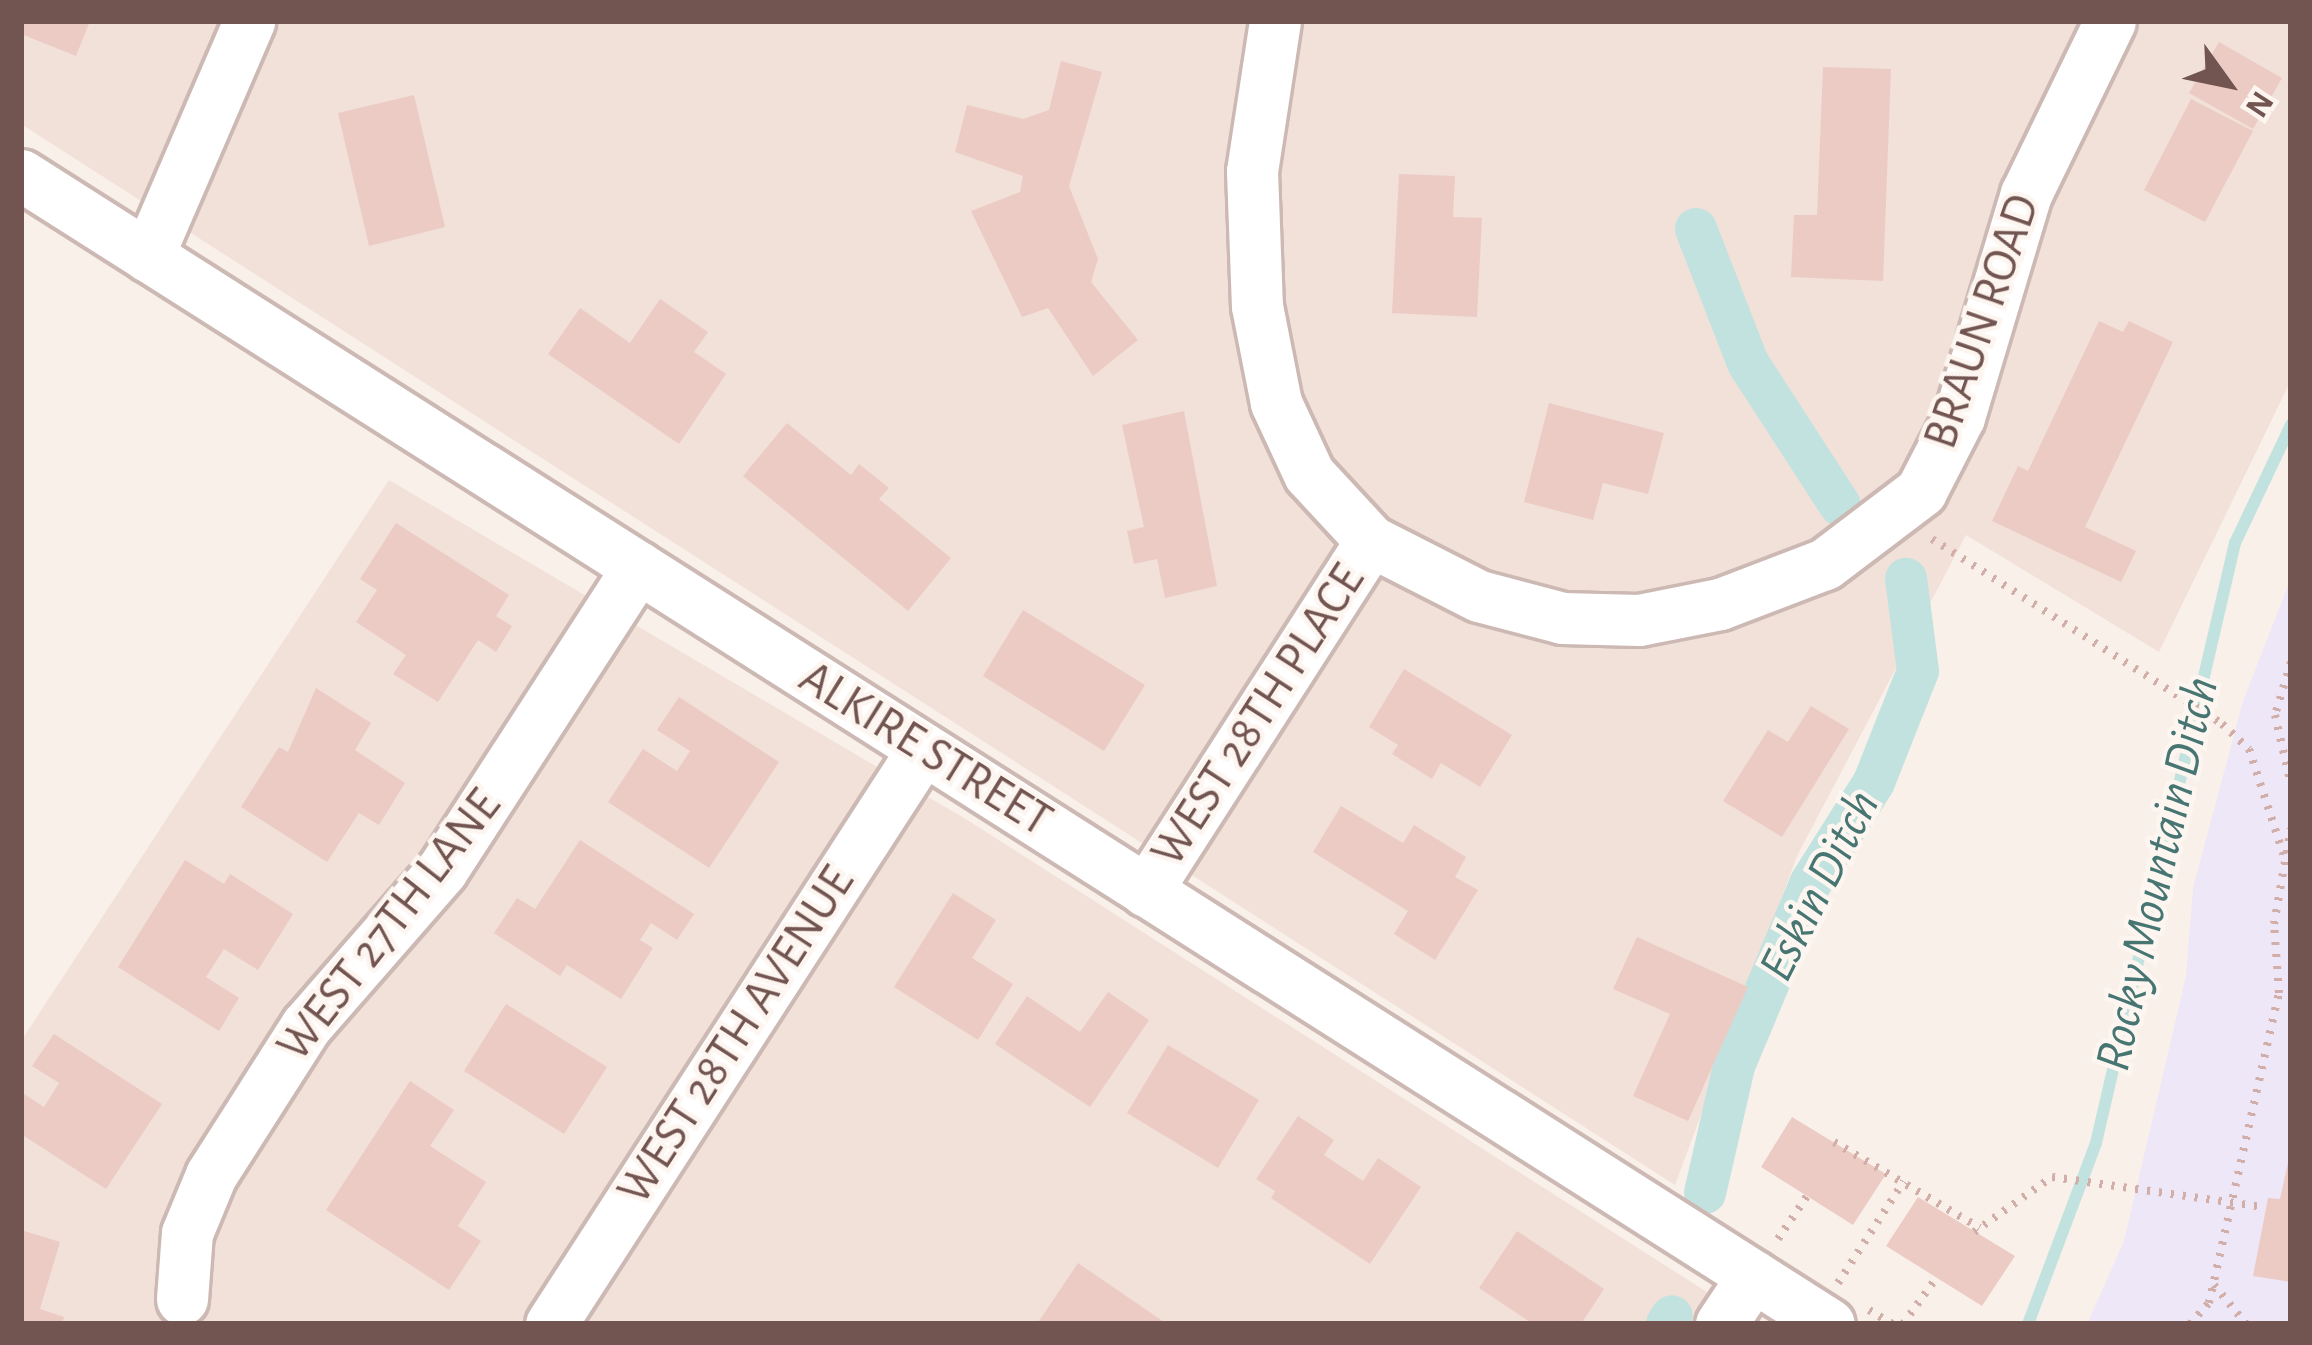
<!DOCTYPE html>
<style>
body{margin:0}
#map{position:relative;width:2312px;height:1345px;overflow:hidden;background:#faf0ea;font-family:"Alegreya Sans",sans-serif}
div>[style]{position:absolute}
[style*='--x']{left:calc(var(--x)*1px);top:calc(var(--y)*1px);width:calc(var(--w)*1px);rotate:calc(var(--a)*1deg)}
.residential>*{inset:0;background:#f1e1d9}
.education>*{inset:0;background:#ede7f7}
.stream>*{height:12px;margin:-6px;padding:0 6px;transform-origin:6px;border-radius:6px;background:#c1e2df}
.canal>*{height:42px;margin:-21px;padding:0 21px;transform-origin:21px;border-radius:21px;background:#c1e2df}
.building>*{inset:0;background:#eccbc5}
.path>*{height:8px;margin-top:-4px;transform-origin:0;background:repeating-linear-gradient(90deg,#d1aea8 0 3px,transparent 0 12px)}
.roads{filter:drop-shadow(3px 0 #cdb9b4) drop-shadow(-3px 0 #cdb9b4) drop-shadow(0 3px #cdb9b4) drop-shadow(0 -3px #cdb9b4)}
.minor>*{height:51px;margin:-25.5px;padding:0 25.5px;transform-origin:25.5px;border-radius:25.5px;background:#fff}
span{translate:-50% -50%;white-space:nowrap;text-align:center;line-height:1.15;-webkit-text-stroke:9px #fdf5f0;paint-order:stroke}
.street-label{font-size:48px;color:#725450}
.water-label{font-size:51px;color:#467572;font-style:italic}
.frame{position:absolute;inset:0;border:24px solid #725450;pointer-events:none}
.north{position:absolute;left:2168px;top:24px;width:120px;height:120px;-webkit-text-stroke:9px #fdf5f0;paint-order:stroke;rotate:123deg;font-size:33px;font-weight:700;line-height:48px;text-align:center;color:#725450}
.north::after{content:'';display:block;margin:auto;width:42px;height:54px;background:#725450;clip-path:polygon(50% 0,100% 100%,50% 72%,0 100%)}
</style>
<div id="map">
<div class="residential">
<div style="clip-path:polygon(21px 21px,2291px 21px,2291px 380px,2159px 652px,1966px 535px,1797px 856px,1675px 1185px,21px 124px)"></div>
<div style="clip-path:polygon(389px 480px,969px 821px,1757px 1324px,21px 1324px,21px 1041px)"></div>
</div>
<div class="education">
<div style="clip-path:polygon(2291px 578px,2291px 1324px,2087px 1324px,2124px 1241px,2186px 976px,2193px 888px,2243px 701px)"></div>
</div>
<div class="stream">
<div style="--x:2028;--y:1324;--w:193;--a:-69.4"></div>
<div style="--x:2096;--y:1143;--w:616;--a:-76.96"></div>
<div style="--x:2235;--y:543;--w:131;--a:-64.6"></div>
</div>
<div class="canal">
<div style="--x:1696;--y:229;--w:144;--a:68.8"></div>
<div style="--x:1748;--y:363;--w:169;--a:57.1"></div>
<div style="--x:1705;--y:1193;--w:130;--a:-77.1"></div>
<div style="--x:1734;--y:1066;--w:197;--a:-67.3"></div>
<div style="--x:1810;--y:884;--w:120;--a:-57.9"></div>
<div style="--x:1874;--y:782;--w:119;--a:-68.4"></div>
<div style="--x:1918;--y:671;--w:93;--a:-97.4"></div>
<div style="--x:1667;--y:1324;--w:9;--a:-58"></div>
</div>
<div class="building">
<div style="clip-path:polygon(21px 21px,90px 21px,76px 56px,21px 34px)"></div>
<div style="clip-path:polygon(2219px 42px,2282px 78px,2253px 129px,2189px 93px)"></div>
<div style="clip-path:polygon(1061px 61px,1102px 72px,1069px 186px,1098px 259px,1091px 282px,1138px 340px,1093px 376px,1048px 308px,1022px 317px,971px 211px,1020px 192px,1023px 176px,955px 152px,967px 105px,1023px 119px,1049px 110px)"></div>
<div style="clip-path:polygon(1823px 67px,1891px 69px,1883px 281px,1791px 277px,1794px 215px,1817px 215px)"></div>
<div style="clip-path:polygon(414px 95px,445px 227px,369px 246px,338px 113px)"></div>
<div style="clip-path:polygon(2191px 99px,2253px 131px,2205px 222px,2144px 190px)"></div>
<div style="clip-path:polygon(1399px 174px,1455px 176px,1453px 217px,1482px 218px,1477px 317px,1392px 313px)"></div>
<div style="clip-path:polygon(660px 299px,708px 332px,694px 352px,726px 374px,679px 444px,548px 354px,580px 308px,630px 343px)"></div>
<div style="clip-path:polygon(2099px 321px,2123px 332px,2129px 321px,2173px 342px,2085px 527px,2136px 551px,2121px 582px,1992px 521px,2018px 466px,2028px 471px)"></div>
<div style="clip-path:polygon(1549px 403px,1664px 433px,1648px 494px,1603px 483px,1593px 520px,1524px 502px)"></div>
<div style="clip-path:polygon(1184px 411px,1217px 586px,1165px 598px,1157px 559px,1134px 564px,1127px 531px,1144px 527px,1122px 425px)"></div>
<div style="clip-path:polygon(787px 423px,851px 475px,859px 464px,889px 488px,879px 499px,951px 558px,908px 611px,743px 476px)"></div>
<div style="clip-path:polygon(396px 523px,509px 595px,496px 616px,512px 626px,496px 652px,478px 640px,438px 702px,393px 674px,406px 655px,356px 622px,377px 590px,360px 579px)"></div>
<div style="clip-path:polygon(1023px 610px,1145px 685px,1104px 751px,983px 676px)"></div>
<div style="clip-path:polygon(1404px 669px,1512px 735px,1480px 787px,1441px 763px,1432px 779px,1392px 754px,1398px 745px,1369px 727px)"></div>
<div style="clip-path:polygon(316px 688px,371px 723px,355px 750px,405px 783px,379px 825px,359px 813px,327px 862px,241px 807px,279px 747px,288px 752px)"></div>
<div style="clip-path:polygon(679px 697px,779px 762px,709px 868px,608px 802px,643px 749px,677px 771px,690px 751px,657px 730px)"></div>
<div style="clip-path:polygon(1811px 706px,1849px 729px,1782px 837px,1723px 801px,1768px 730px,1788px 742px)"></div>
<div style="clip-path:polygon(1341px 806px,1403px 843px,1414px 825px,1466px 857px,1455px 877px,1478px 890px,1435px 960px,1394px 934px,1408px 911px,1313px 852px)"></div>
<div style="clip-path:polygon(580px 840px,694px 914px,677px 940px,651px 923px,640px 940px,653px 948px,621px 999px,567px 965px,560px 976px,494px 933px,517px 898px,535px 909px)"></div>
<div style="clip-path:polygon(185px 860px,224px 884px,230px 874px,293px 914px,258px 970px,224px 949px,206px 977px,239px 998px,219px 1031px,118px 967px)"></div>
<div style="clip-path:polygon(953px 893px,996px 920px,972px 958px,1013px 984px,978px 1040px,894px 987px)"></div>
<div style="clip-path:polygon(1637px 937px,1748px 987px,1688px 1121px,1633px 1096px,1670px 1014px,1613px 989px)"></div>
<div style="clip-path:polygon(1108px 992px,1149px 1020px,1090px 1107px,995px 1044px,1027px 996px,1080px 1032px)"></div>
<div style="clip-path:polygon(506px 1004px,607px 1067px,564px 1134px,464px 1071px)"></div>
<div style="clip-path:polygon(54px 1034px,162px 1104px,106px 1189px,21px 1134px,21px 1092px,44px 1107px,59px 1083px,32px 1066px)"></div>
<div style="clip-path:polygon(1168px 1045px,1259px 1100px,1218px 1168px,1127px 1113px)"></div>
<div style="clip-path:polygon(410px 1081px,454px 1110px,430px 1146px,486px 1182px,458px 1226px,481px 1241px,449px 1290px,326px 1210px)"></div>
<div style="clip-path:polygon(1298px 1116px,1334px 1140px,1324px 1155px,1363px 1181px,1378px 1158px,1421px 1187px,1370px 1264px,1271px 1198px,1275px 1191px,1256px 1179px)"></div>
<div style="clip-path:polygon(1792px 1117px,1886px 1174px,1853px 1225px,1761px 1167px)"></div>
<div style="clip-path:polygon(2291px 1149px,2291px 1282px,2253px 1276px,2268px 1198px,2280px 1199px)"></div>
<div style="clip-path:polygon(1918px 1197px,2015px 1256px,1982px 1306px,1886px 1246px)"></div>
<div style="clip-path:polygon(21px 1230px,60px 1242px,40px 1309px,64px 1317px,62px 1324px,21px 1324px)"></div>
<div style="clip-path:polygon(1517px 1231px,1604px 1289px,1581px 1324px,1533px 1324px,1479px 1288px)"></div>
<div style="clip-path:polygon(1078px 1263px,1167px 1324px,1037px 1324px)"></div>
</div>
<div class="path">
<div style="--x:1932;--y:539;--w:344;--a:32.5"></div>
<div style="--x:2222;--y:724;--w:37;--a:43"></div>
<div style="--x:2249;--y:749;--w:116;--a:71.9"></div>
<div style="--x:2291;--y:662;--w:55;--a:106.8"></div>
<div style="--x:2275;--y:715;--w:72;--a:77.1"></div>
<div style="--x:1834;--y:1142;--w:169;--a:30.5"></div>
<div style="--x:1974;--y:1232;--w:95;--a:-35.2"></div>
<div style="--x:2052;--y:1177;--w:214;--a:8.1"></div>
<div style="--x:1778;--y:1239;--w:52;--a:-56"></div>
<div style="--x:1838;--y:1283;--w:121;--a:-57.1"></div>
<div style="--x:2214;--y:1285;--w:50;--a:50.6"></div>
<div style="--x:1869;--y:1310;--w:27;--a:31"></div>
<div style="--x:1903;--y:1324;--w:58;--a:-54.1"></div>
<div style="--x:2190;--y:1324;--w:28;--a:-48"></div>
<div style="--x:2209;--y:1303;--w:318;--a:-77.3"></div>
<div style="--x:2279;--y:993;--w:69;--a:-94.1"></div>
<div style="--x:2274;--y:924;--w:97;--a:-80"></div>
</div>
<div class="roads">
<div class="minor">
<div style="--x:1275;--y:21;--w:152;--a:98.7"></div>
<div style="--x:1252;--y:171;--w:135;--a:87.9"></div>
<div style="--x:1257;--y:306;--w:99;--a:78.9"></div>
<div style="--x:1276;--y:403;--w:78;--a:65.1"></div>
<div style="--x:1309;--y:474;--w:91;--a:47.2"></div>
<div style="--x:1371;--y:541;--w:121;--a:27"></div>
<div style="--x:1479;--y:596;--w:86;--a:14.8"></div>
<div style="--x:1562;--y:618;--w:77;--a:1.5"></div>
<div style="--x:1639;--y:620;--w:83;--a:-11.2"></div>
<div style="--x:1720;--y:604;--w:112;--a:-20.9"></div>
<div style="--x:1825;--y:564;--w:121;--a:-37.2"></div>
<div style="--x:1921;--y:491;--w:83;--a:-62.8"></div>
<div style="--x:1959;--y:417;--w:233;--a:-73.3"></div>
<div style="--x:2026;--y:194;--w:192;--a:-64.1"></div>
<div style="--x:21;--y:175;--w:2142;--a:32.44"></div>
<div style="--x:148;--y:256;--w:256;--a:-66.7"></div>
<div style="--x:1146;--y:891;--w:416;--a:-57.3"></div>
<div style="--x:182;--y:1299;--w:66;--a:-85.7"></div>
<div style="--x:187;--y:1233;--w:63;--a:-67.5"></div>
<div style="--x:211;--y:1175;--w:177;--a:-57.5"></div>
<div style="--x:306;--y:1026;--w:207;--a:-48.9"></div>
<div style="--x:442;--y:870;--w:361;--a:-57.1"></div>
<div style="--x:551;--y:1324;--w:685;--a:-57.1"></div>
<div style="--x:1721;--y:1324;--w:58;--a:-56.3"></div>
</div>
</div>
<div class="street-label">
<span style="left:1983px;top:322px;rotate:-71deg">BRAUN ROAD</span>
<span style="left:1259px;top:716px;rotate:-57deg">WEST 28TH PLACE</span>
<span style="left:925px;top:750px;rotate:32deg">ALKIRE STREET</span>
<span style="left:390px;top:926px;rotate:-52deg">WEST 27TH LANE</span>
<span style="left:737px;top:1036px;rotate:-57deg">WEST 28TH AVENUE</span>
</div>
<div class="water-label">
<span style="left:2158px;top:874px;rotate:-77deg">Rocky Mountain Ditch</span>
<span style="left:1820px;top:886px;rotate:-63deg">Eskin Ditch</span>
</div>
<div class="frame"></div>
<div class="north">N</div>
</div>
